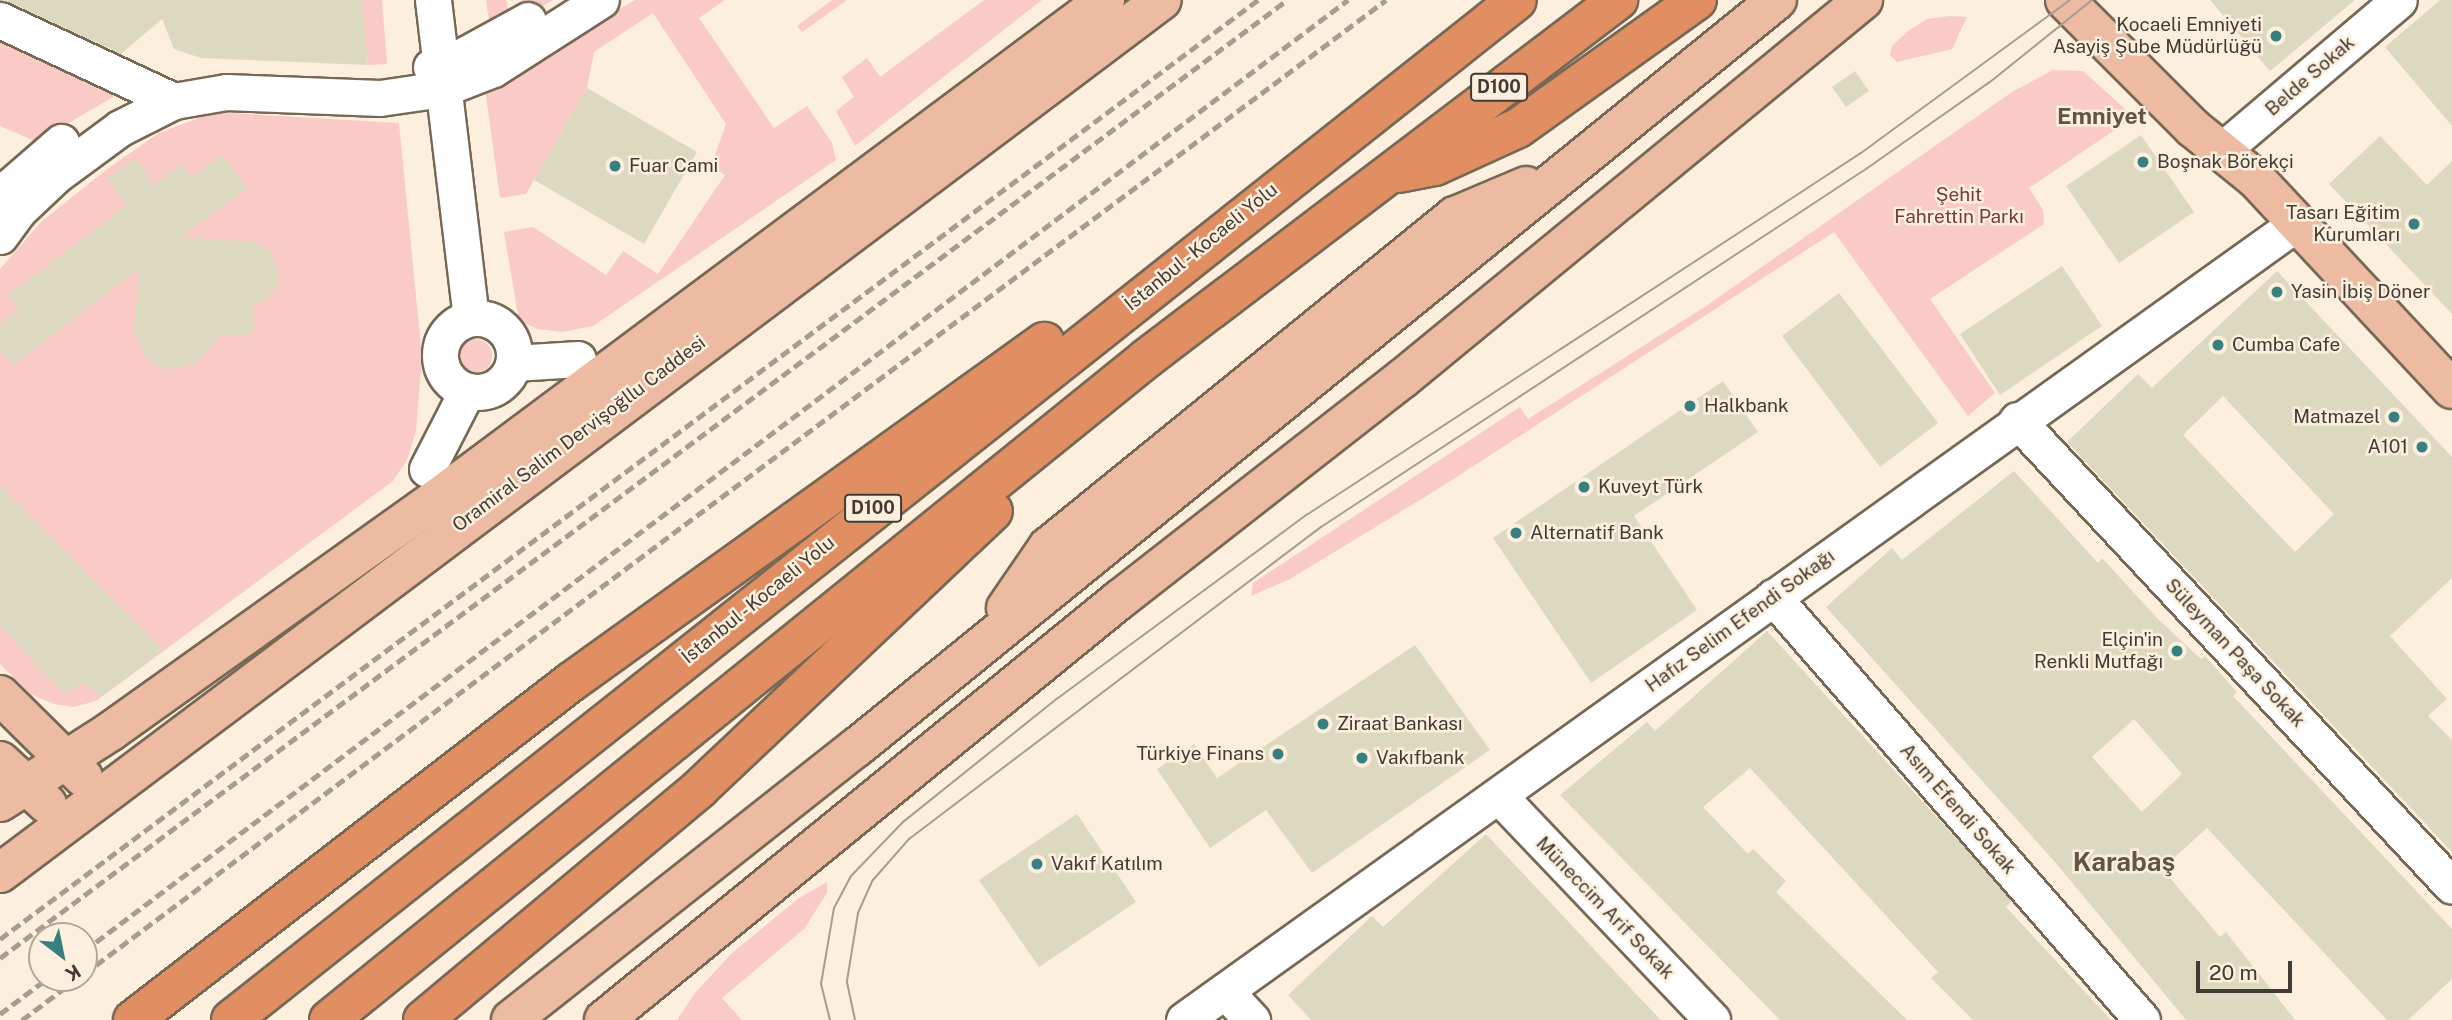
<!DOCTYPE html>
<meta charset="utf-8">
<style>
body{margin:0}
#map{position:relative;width:2452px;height:1020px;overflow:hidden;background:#fdefde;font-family:"Public Sans",sans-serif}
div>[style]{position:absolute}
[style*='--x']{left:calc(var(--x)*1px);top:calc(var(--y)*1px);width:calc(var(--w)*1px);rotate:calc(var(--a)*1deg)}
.green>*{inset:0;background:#facac6}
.round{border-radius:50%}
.building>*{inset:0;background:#ddd8c0}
.roads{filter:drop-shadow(2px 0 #766855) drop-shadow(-2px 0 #766855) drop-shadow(0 2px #766855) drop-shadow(0 -2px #766855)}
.minor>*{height:35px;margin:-17.5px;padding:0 17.5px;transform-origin:17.5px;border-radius:17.5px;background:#fff}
.minor>.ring{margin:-17.5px;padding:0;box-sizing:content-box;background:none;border:35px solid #fff;border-radius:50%}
.major>*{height:38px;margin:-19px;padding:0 19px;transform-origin:19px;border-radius:19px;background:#ecbba1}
.highway>*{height:38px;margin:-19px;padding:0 19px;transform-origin:19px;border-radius:19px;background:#e08e62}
.tram>*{height:2px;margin:-1px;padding:0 1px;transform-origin:1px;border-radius:1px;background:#a69c8f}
.rail>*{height:5px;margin-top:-2.5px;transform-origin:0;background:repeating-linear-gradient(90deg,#a69c8f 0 10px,transparent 0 15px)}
.dots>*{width:19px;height:19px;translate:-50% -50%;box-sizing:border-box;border:4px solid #fdefde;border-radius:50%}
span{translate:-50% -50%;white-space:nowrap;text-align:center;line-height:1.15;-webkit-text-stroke:5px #fdefde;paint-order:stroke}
.shield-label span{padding:2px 5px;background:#fdefde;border:2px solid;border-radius:5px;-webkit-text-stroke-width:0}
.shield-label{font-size:18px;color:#423b33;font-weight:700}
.poi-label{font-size:19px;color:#423b33}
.right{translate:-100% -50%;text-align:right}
.left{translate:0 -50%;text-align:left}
.street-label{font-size:19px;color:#423b33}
.park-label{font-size:19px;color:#763936}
.quarter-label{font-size:23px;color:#635543;font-weight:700}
.district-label{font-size:26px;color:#635543;font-weight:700}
.north{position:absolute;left:28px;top:922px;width:70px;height:70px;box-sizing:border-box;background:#fdefde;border:2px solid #b2a79a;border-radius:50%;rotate:148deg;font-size:19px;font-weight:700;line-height:28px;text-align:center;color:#423b33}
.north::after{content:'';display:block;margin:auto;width:24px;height:32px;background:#37807f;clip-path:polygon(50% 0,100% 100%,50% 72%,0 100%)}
.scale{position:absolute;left:2196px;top:961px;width:96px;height:32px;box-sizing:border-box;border:4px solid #423b33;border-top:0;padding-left:9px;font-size:21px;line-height:24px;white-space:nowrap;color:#423b33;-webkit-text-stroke:5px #fdefde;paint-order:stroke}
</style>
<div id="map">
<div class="green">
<div style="clip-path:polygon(361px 0,382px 0,387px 64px,368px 65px)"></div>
<div style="clip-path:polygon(486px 0,506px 0,508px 9px,523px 0,553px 0,491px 36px)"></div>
<div style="clip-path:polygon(635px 0,725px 0,699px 18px,774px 128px,807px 106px,832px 143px,836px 160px,593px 326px,562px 332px,538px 329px,519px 321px,504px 232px,533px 227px,606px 275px,623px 251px,658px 274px,725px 175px,711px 166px,726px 124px,653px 13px,594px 52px,587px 88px,526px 194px,500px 198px,485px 89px)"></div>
<div style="clip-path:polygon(832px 0,847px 0,802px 32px,797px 26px)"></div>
<div style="clip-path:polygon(984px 0,1042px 0,855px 146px,836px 111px,854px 97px,842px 77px,867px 58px,880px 77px)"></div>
<div style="clip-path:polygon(1949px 16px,1967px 17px,1952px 49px,1897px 62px,1890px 55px,1892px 46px,1908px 31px,1927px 19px)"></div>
<div style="clip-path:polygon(0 32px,128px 88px,37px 142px,0 126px)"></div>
<div style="clip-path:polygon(2053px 70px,2083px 71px,2134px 117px,2029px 188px,2043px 210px,2044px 224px,1930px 299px,1995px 393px,1968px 416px,1834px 232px,1438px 489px,1290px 579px,1251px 596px,1253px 583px,1520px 407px,1528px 419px,1706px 306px,2012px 92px)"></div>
<div style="clip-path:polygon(214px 112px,399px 123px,422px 357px,416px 431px,407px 460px,393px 481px,96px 701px,74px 707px,54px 704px,30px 694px,0 664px,0 269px,41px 222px,107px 169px,159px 133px)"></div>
<div class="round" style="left:458px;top:339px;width:34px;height:34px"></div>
<div style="clip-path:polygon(827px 882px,827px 893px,804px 929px,722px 998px,742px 1020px,677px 1020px,695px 993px,732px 953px,799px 898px)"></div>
</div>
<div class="building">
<div style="clip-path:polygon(5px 0,362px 0,368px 65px,201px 58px,174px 49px,162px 19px,121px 54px)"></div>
<div style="clip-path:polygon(2210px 0,2355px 0,2270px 71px)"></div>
<div style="clip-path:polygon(2440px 0,2452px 0,2452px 126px,2385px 47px)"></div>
<div style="clip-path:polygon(1855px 71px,1869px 91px,1846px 107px,1832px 87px)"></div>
<div style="clip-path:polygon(587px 88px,697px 152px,644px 244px,534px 180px)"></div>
<div style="clip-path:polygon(2141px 135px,2194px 212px,2119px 263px,2066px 186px)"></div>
<div style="clip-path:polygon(2380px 136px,2427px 185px,2452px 161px,2452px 314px,2329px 184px)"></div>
<div style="clip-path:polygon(222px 154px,248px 188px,181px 237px,256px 242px,273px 252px,280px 280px,270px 296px,254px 306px,254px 331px,243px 337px,220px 335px,195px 365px,167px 369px,155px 365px,144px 356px,134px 331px,139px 269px,12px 366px,0 350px,0 323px,19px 309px,8px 295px,127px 205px,107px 179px,135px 158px,154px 185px,181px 164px,191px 177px)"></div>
<div style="clip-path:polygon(2062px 266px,2102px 326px,2000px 395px,1960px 334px)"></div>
<div style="clip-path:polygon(evenodd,2277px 271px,2452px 457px,2452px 578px,2390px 636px,2447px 699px,2428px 716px,2452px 740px,2452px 852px,2067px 442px,2138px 374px,2152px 388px,2277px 271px,2223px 396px,2334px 514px,2295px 552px,2183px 435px,2223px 396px)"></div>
<div style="clip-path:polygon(1839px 293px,1938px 423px,1880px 467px,1782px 336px)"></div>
<div style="clip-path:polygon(1723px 381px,1758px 432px,1634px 516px,1697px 610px,1591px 683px,1493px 538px)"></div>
<div style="clip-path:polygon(evenodd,2014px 471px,2098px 563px,2102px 558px,2158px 619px,2201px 659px,2205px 656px,2237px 692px,2233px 696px,2452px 929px,2452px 979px,2408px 1020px,2387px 1020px,2207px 828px,2166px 865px,2169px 868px,2165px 872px,2220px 937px,2226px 932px,2295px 1020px,2186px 1020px,2055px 862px,1826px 607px,1892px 548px,1902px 560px,2014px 471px,2134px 719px,2182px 774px,2142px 812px,2092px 757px,2134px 719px)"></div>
<div style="clip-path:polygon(0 485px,163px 651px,101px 697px,84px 684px,65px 694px,0 627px)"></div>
<div style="clip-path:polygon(1767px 631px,1984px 869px,2012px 901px,2006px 907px,2111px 1020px,1973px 1020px,1931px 978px,1938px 972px,1750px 768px,1703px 807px,1748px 854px,1753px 849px,1786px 881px,1776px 892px,1907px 1020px,1780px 1020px,1560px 795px,1647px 722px,1655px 731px)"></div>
<div style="clip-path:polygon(1415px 645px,1490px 750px,1312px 873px,1266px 810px,1210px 848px,1157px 769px,1194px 744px,1217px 778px)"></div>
<div style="clip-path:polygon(1077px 814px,1136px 902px,1039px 967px,979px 880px)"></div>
<div style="clip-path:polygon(1486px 834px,1636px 994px,1661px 1020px,1311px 1020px,1288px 995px,1372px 916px,1383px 927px)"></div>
</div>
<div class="roads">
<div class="minor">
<div style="--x:433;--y:0;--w:320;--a:83.2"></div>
<div style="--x:0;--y:20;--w:192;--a:25"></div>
<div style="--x:431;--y:67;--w:25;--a:-16"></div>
<div style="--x:455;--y:60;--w:83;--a:-28.7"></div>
<div style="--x:2221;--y:151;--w:233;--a:-40.3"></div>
<div style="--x:0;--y:195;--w:81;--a:-41"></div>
<div style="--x:0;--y:236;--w:31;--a:-54"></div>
<div style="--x:18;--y:211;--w:51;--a:-43.4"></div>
<div style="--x:55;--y:176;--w:81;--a:-36.4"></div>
<div style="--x:120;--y:128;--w:60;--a:-26.6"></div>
<div style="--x:174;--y:101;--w:53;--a:-9.8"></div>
<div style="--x:226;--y:92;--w:154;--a:2.2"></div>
<div style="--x:380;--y:98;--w:63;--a:-8.3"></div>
<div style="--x:442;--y:89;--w:55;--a:-21.4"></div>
<div style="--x:493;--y:69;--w:128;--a:-32.6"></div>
<div class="ring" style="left:440px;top:318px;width:39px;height:39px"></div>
<div style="--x:514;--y:363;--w:64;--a:-3.6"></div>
<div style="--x:2017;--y:420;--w:637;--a:46.97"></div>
<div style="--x:427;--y:469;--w:88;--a:-62.9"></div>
<div style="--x:1773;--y:597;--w:561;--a:48.9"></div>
<div style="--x:1499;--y:796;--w:309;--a:46.4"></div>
<div style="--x:1225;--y:991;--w:40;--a:47"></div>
<div style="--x:1184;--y:1020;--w:1369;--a:-35.61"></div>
</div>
<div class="major">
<div style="--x:2065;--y:0;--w:181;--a:45"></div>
<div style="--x:2193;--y:128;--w:81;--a:39"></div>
<div style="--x:2256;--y:179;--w:287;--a:47"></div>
<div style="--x:1006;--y:608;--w:74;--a:-55.5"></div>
<div style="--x:1048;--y:547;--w:525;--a:-39.12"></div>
<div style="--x:1455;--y:216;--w:77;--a:-22.9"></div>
<div style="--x:0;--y:695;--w:117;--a:44.7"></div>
<div style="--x:0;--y:761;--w:64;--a:42.5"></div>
<div style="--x:0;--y:802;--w:132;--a:-32.6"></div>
<div style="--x:111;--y:731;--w:393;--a:-35.5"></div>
<div style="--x:431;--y:503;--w:841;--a:-36.73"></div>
<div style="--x:0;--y:873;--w:1453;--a:-36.92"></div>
<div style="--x:511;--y:1020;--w:441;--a:-38.3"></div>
<div style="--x:857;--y:747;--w:1185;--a:-39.08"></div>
<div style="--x:604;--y:1020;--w:665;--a:-39.2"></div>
<div style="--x:1119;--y:600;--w:359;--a:-38"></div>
<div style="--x:1402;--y:379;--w:597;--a:-39.42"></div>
</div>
<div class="highway">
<div style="--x:1398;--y:173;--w:38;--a:-11"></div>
<div style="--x:1435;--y:166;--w:91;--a:-24.6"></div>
<div style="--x:1518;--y:128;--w:220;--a:-35.6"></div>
<div style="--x:133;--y:1020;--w:553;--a:-37.66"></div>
<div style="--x:571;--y:682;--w:583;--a:-35.71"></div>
<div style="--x:231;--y:1020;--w:1641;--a:-38.42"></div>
<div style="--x:329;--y:1020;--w:1052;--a:-38.98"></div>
<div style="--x:1147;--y:358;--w:592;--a:-37.24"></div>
<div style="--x:423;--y:1020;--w:361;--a:-39.9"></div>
<div style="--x:700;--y:788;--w:403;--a:-43.4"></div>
</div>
</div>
<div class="tram">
<div style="--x:830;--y:1020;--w:37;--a:-104"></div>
<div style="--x:821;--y:984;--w:77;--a:-80.3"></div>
<div style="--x:834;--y:908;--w:36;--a:-62"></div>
<div style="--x:851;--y:876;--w:75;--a:-46.1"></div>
<div style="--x:903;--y:822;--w:198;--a:-38.7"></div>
<div style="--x:1058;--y:698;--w:310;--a:-36.4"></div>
<div style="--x:1308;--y:514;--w:660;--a:-33.14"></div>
<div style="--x:1861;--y:153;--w:259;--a:-36.2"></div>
<div style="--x:855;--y:1020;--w:40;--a:-102"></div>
<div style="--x:847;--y:981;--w:69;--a:-80.8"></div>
<div style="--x:858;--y:913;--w:36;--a:-66"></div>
<div style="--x:873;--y:880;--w:55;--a:-48.7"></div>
<div style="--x:909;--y:839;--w:517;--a:-37.14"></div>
<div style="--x:1321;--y:527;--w:652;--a:-33.3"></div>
<div style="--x:1866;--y:169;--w:151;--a:-35.1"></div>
<div style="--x:1990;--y:82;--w:131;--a:-38.8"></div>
</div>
<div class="rail">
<div style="--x:0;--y:939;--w:1570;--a:-36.74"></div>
<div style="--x:84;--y:951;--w:1582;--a:-36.96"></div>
<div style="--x:0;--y:958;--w:1604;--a:-36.66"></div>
<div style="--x:84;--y:974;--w:1626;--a:-36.8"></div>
<div style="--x:0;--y:1014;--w:60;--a:-36.9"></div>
<div style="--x:22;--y:1020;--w:70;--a:-36.9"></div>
</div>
<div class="dots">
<div style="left:2276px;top:36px;background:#37807f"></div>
<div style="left:2143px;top:162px;background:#37807f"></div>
<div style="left:615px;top:166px;background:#37807f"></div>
<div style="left:2414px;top:224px;background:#37807f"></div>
<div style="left:2277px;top:292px;background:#37807f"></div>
<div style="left:2218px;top:345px;background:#37807f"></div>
<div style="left:1690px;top:406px;background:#37807f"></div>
<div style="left:2394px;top:417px;background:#37807f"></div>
<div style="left:2422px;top:447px;background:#37807f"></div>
<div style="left:1584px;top:487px;background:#37807f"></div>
<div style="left:1516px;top:533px;background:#37807f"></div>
<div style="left:2177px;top:651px;background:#37807f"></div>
<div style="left:1323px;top:724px;background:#37807f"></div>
<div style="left:1278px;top:754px;background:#37807f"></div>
<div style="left:1362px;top:758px;background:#37807f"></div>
<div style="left:1037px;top:864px;background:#37807f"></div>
</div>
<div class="shield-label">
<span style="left:1499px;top:87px">D100</span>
<span style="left:873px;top:508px">D100</span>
</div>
<div class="poi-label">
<span class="right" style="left:2262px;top:36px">Kocaeli Emniyeti<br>Asayiş Şube Müdürlüğü</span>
<span class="left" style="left:2157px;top:162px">Boşnak Börekçi</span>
<span class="left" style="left:629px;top:166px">Fuar Cami</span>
<span class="right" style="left:2400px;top:224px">Tasarı Eğitim<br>Kurumları</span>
<span class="left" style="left:2291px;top:292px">Yasin İbiş Döner</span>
<span class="left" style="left:2232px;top:345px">Cumba Cafe</span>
<span class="left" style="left:1704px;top:406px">Halkbank</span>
<span class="right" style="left:2380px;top:417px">Matmazel</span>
<span class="right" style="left:2408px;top:447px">A101</span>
<span class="left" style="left:1598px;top:487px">Kuveyt Türk</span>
<span class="left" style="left:1530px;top:533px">Alternatif Bank</span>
<span class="right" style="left:2163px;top:651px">Elçin'in<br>Renkli Mutfağı</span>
<span class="left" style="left:1337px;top:724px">Ziraat Bankası</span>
<span class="right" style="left:1264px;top:754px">Türkiye Finans</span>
<span class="left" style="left:1376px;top:758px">Vakıfbank</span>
<span class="left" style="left:1051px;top:864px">Vakıf Katılım</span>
</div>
<div class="street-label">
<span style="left:2310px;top:76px;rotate:-41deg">Belde Sokak</span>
<span style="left:1201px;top:247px;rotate:-39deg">İstanbul - Kocaeli Yolu</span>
<span style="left:579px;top:434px;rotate:-37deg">Oramiral Salim Dervişoğllu Caddesi</span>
<span style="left:758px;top:600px;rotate:-39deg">İstanbul - Kocaeli Yolu</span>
<span style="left:1740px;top:621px;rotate:-36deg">Hafız Selim Efendi Sokağı</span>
<span style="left:2235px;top:653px;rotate:47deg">Süleyman Paşa Sokak</span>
<span style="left:1958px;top:809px;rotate:49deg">Asım Efendi Sokak</span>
<span style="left:1605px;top:908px;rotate:46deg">Müneccim Arif Sokak</span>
</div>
<div class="park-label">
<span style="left:1959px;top:206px">Şehit<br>Fahrettin Parkı</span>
</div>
<div class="quarter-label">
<span style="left:2102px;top:116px">Emniyet</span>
</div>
<div class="district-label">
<span style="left:2124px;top:862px">Karabaş</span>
</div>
<div class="north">K</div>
<div class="scale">20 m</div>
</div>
